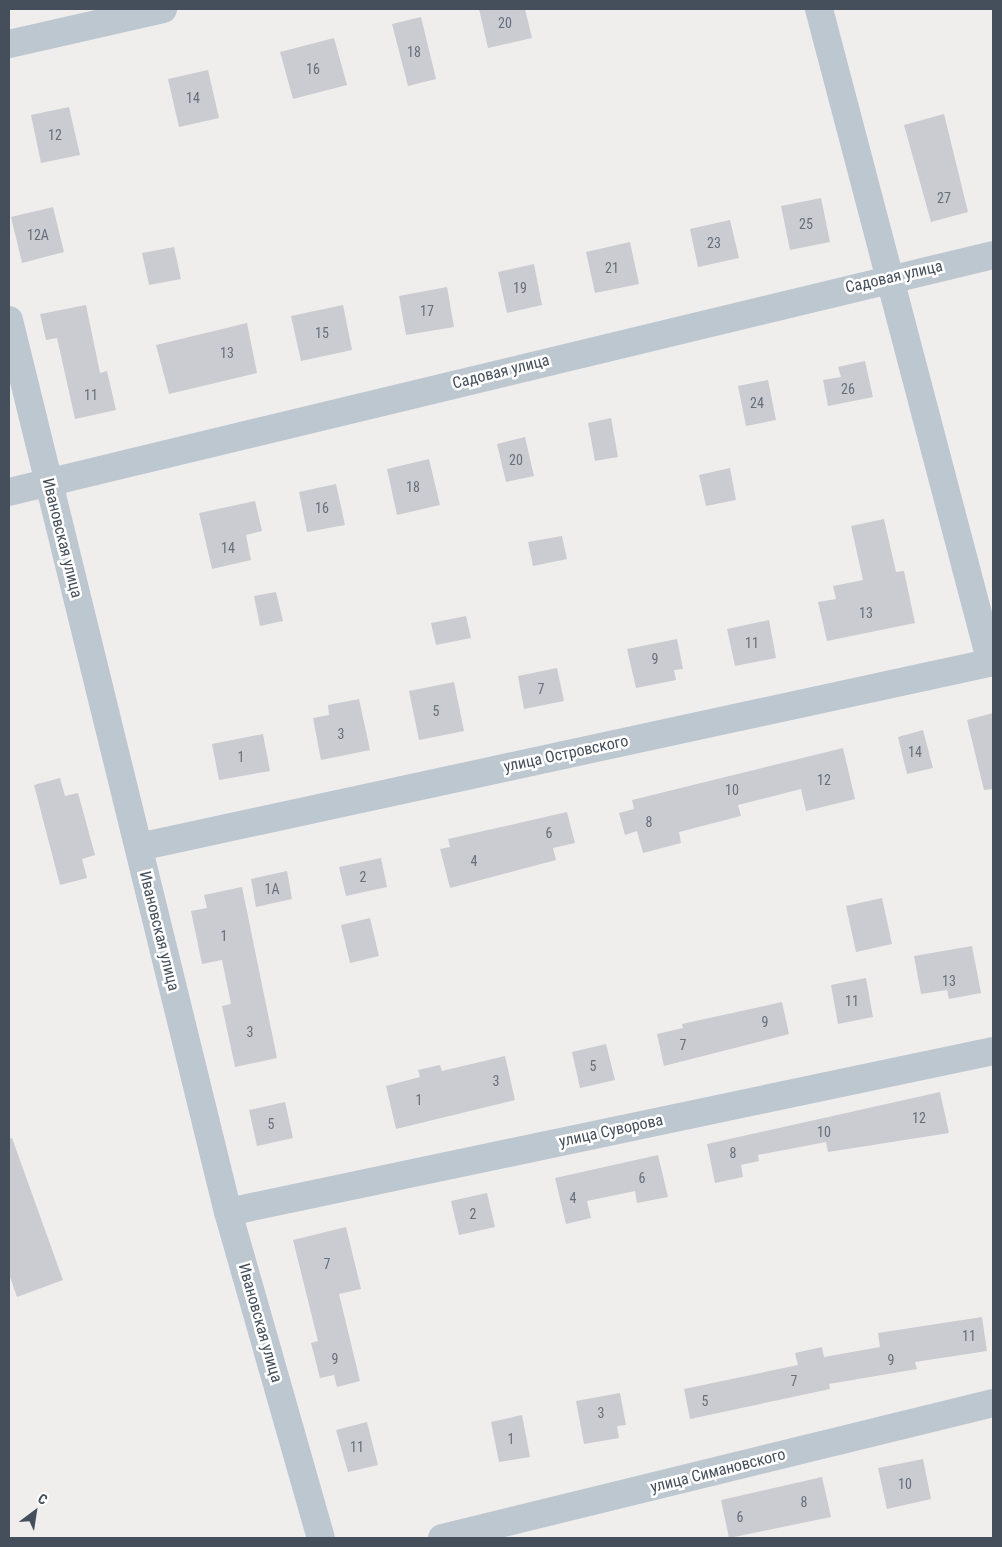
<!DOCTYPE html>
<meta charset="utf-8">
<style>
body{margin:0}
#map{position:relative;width:1002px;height:1547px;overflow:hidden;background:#f0eded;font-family:"Roboto Condensed",sans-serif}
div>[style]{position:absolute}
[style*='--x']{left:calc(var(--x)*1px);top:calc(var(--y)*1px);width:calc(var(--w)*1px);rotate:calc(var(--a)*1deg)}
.building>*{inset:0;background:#caccd2}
.minor>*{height:28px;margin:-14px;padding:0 14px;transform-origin:14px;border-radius:14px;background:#bdc7d0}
span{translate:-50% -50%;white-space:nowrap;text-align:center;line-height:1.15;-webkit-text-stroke:5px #fff;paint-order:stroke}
.number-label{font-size:14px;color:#666e79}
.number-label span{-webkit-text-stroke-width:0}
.street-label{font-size:16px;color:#454f5b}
.frame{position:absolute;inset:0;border:10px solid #454f5b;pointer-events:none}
.north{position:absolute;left:10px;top:1487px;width:50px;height:50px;-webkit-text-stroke:4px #fff;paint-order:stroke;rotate:31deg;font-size:14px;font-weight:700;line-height:20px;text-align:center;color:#454f5b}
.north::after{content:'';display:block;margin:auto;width:18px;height:22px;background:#454f5b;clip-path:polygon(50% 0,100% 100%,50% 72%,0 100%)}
</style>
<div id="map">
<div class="building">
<div style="clip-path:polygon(479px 9px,525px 9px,532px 38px,488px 48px)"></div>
<div style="clip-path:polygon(421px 17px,436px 79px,408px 86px,392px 24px)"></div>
<div style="clip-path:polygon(334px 38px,347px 85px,293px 99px,280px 52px)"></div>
<div style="clip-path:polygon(208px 70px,219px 118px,179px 127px,168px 79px)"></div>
<div style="clip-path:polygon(69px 107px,80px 155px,41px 163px,31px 115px)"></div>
<div style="clip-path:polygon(944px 114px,968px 212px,931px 222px,904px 125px)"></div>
<div style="clip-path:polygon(821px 198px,830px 242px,790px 250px,781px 206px)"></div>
<div style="clip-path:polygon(53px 207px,64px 252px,22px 263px,11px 217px)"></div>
<div style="clip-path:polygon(730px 220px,739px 258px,698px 267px,690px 229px)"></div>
<div style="clip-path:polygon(630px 242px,639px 284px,595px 293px,586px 252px)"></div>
<div style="clip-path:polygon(174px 247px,181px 279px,149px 285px,142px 253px)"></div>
<div style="clip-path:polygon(534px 264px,542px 305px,507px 313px,498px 272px)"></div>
<div style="clip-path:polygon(447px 287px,454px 327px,406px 335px,399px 296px)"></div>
<div style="clip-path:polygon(86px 305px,100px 373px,107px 371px,116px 410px,75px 419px,57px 338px,46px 340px,40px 314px)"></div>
<div style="clip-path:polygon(343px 305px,352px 350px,301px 361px,291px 316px)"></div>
<div style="clip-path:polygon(247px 323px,257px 373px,169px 394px,156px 345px)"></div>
<div style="clip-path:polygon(865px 361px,873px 397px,828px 406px,823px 380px,841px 377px,838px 367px)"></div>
<div style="clip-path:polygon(768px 380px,776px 420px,746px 426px,738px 386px)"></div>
<div style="clip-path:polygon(611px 418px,618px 457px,595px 461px,588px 423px)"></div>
<div style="clip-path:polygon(525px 437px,534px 476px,506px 482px,497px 444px)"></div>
<div style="clip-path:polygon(429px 459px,440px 505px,397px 515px,387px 469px)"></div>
<div style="clip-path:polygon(730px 468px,736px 500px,706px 506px,699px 475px)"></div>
<div style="clip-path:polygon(336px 484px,345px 525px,307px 532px,299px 492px)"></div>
<div style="clip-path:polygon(255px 501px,262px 531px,246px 535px,251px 560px,212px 569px,199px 513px)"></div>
<div style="clip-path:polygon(884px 519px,896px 572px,904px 571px,915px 623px,827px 641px,818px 602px,836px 599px,833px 586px,863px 580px,851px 526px)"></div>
<div style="clip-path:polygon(562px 536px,567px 559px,533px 566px,528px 542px)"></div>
<div style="clip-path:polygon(276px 592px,283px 621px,260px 626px,254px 596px)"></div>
<div style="clip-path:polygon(466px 616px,471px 638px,436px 645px,431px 623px)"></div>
<div style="clip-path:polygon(769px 620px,776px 658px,735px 666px,727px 629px)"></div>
<div style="clip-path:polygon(677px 639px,683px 669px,674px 670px,676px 680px,636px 688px,627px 649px)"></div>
<div style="clip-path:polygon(557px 668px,564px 701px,524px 709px,518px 676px)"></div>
<div style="clip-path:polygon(454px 682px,464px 731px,419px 740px,409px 691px)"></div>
<div style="clip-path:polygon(359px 699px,370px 750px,321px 760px,313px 718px,329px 715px,328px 705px)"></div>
<div style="clip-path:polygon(993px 713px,993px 789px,984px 790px,967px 720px)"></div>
<div style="clip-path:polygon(923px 730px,933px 768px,907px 774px,898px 737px)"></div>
<div style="clip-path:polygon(263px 734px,270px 771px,219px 780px,212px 744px)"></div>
<div style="clip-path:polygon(843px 748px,855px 799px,806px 811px,801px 789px,738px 805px,741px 816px,679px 832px,681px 843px,643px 853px,637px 831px,625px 835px,619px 813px,634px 809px,632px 800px)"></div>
<div style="clip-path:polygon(60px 778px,65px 796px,78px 793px,95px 855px,82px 859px,87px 878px,60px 885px,34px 785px)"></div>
<div style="clip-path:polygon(567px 812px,575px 843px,553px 848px,556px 860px,450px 888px,440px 849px,450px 847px,448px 839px)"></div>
<div style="clip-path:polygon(381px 858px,387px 887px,346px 896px,339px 867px)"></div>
<div style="clip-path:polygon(287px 871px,292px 899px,256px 907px,251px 879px)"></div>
<div style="clip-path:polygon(242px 887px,277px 1058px,235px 1067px,222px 1006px,231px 1004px,222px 960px,202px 964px,191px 911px,207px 908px,204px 895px)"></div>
<div style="clip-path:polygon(882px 898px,892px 944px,856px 952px,846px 906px)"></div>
<div style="clip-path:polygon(370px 918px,379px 956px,350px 963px,341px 925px)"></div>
<div style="clip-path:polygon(972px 946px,981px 993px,949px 999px,947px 990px,921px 994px,914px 956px)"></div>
<div style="clip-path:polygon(866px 978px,873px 1017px,838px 1024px,831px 985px)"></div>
<div style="clip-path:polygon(782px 1002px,789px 1034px,664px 1066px,657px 1034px,683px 1028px,682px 1024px)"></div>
<div style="clip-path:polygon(606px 1044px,615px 1080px,580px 1088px,572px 1052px)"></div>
<div style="clip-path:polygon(505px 1056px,515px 1100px,396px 1129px,386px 1086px,420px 1077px,418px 1070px,440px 1065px,442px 1071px)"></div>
<div style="clip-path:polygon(940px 1092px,949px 1133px,828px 1152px,826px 1142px,758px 1155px,759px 1161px,741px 1165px,743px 1177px,715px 1183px,707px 1144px)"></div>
<div style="clip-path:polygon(285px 1102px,293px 1138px,257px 1146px,249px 1110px)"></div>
<div style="clip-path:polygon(12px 1138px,63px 1280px,17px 1297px,9px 1274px,9px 1139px)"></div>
<div style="clip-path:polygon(658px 1155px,668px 1197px,637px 1203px,635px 1191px,587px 1201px,591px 1218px,566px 1224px,555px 1178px)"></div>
<div style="clip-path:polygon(487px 1193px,495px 1227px,459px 1235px,451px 1201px)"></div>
<div style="clip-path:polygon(346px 1227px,361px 1289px,339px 1294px,360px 1381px,337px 1387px,334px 1375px,320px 1378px,311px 1343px,318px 1341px,293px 1240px)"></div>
<div style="clip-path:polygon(982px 1317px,987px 1351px,915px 1362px,917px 1369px,829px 1384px,830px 1389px,690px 1419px,684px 1389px,798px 1365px,795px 1353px,822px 1347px,824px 1357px,880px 1347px,878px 1333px)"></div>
<div style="clip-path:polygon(620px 1393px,626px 1425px,617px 1426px,619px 1438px,584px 1444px,576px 1401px)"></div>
<div style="clip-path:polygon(522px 1415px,530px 1457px,499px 1462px,491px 1422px)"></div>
<div style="clip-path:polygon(367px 1422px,378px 1465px,348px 1472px,336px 1430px)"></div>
<div style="clip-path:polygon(923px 1459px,931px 1499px,887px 1509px,878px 1468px)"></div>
<div style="clip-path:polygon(822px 1477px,831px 1517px,729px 1538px,721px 1500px)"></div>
</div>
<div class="minor">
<div style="--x:819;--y:9;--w:676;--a:75.27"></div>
<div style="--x:9;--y:44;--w:158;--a:-12.8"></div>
<div style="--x:9;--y:320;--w:918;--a:76.21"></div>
<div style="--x:228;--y:1212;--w:339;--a:74.1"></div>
<div style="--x:9;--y:492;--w:1012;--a:-13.54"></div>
<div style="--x:139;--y:847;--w:874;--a:-12.22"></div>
<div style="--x:228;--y:1212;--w:782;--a:-11.88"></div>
<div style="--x:442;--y:1538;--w:567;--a:-13.77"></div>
</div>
<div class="number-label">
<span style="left:505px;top:23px">20</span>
<span style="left:414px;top:52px">18</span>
<span style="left:313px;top:69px">16</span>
<span style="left:193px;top:98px">14</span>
<span style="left:55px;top:135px">12</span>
<span style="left:944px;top:198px">27</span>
<span style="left:806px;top:224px">25</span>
<span style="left:38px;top:235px">12А</span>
<span style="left:714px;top:243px">23</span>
<span style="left:612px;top:268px">21</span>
<span style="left:520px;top:288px">19</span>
<span style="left:427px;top:311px">17</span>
<span style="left:322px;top:333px">15</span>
<span style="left:227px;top:353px">13</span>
<span style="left:848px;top:389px">26</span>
<span style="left:91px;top:395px">11</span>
<span style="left:757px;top:403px">24</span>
<span style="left:516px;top:460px">20</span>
<span style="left:413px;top:487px">18</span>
<span style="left:322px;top:508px">16</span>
<span style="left:228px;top:548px">14</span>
<span style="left:866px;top:613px">13</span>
<span style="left:752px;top:643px">11</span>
<span style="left:655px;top:659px">9</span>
<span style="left:541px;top:689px">7</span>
<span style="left:436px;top:711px">5</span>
<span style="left:341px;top:734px">3</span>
<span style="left:915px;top:752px">14</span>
<span style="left:241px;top:757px">1</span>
<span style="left:824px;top:780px">12</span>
<span style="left:732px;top:790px">10</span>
<span style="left:649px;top:822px">8</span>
<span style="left:549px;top:833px">6</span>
<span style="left:474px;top:861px">4</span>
<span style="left:363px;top:877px">2</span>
<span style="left:272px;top:889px">1А</span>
<span style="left:224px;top:936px">1</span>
<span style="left:949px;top:981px">13</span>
<span style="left:852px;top:1001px">11</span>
<span style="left:765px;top:1022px">9</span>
<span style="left:250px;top:1032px">3</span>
<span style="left:683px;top:1045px">7</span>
<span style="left:593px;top:1066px">5</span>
<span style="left:496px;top:1081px">3</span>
<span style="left:419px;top:1100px">1</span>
<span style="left:919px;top:1118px">12</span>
<span style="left:271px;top:1124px">5</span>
<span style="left:824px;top:1132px">10</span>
<span style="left:733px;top:1153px">8</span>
<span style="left:642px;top:1178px">6</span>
<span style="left:573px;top:1198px">4</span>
<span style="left:473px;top:1214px">2</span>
<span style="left:327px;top:1264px">7</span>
<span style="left:969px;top:1336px">11</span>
<span style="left:335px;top:1359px">9</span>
<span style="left:891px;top:1360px">9</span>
<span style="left:794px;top:1381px">7</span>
<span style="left:705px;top:1401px">5</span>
<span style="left:601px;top:1413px">3</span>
<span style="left:511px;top:1439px">1</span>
<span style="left:357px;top:1447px">11</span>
<span style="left:905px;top:1484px">10</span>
<span style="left:804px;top:1502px">8</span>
<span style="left:740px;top:1517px">6</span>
</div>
<div class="street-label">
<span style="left:894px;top:277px;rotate:-13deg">Садовая улица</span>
<span style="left:501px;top:372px;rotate:-14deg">Садовая улица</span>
<span style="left:62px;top:538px;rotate:76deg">Ивановская улица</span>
<span style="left:566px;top:754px;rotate:-12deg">улица Островского</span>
<span style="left:159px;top:931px;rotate:76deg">Ивановская улица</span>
<span style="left:611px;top:1131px;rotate:-12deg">улица Суворова</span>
<span style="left:260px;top:1323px;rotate:74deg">Ивановская улица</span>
<span style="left:718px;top:1471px;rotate:-14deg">улица Симановского</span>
</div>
<div class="frame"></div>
<div class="north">С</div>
</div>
